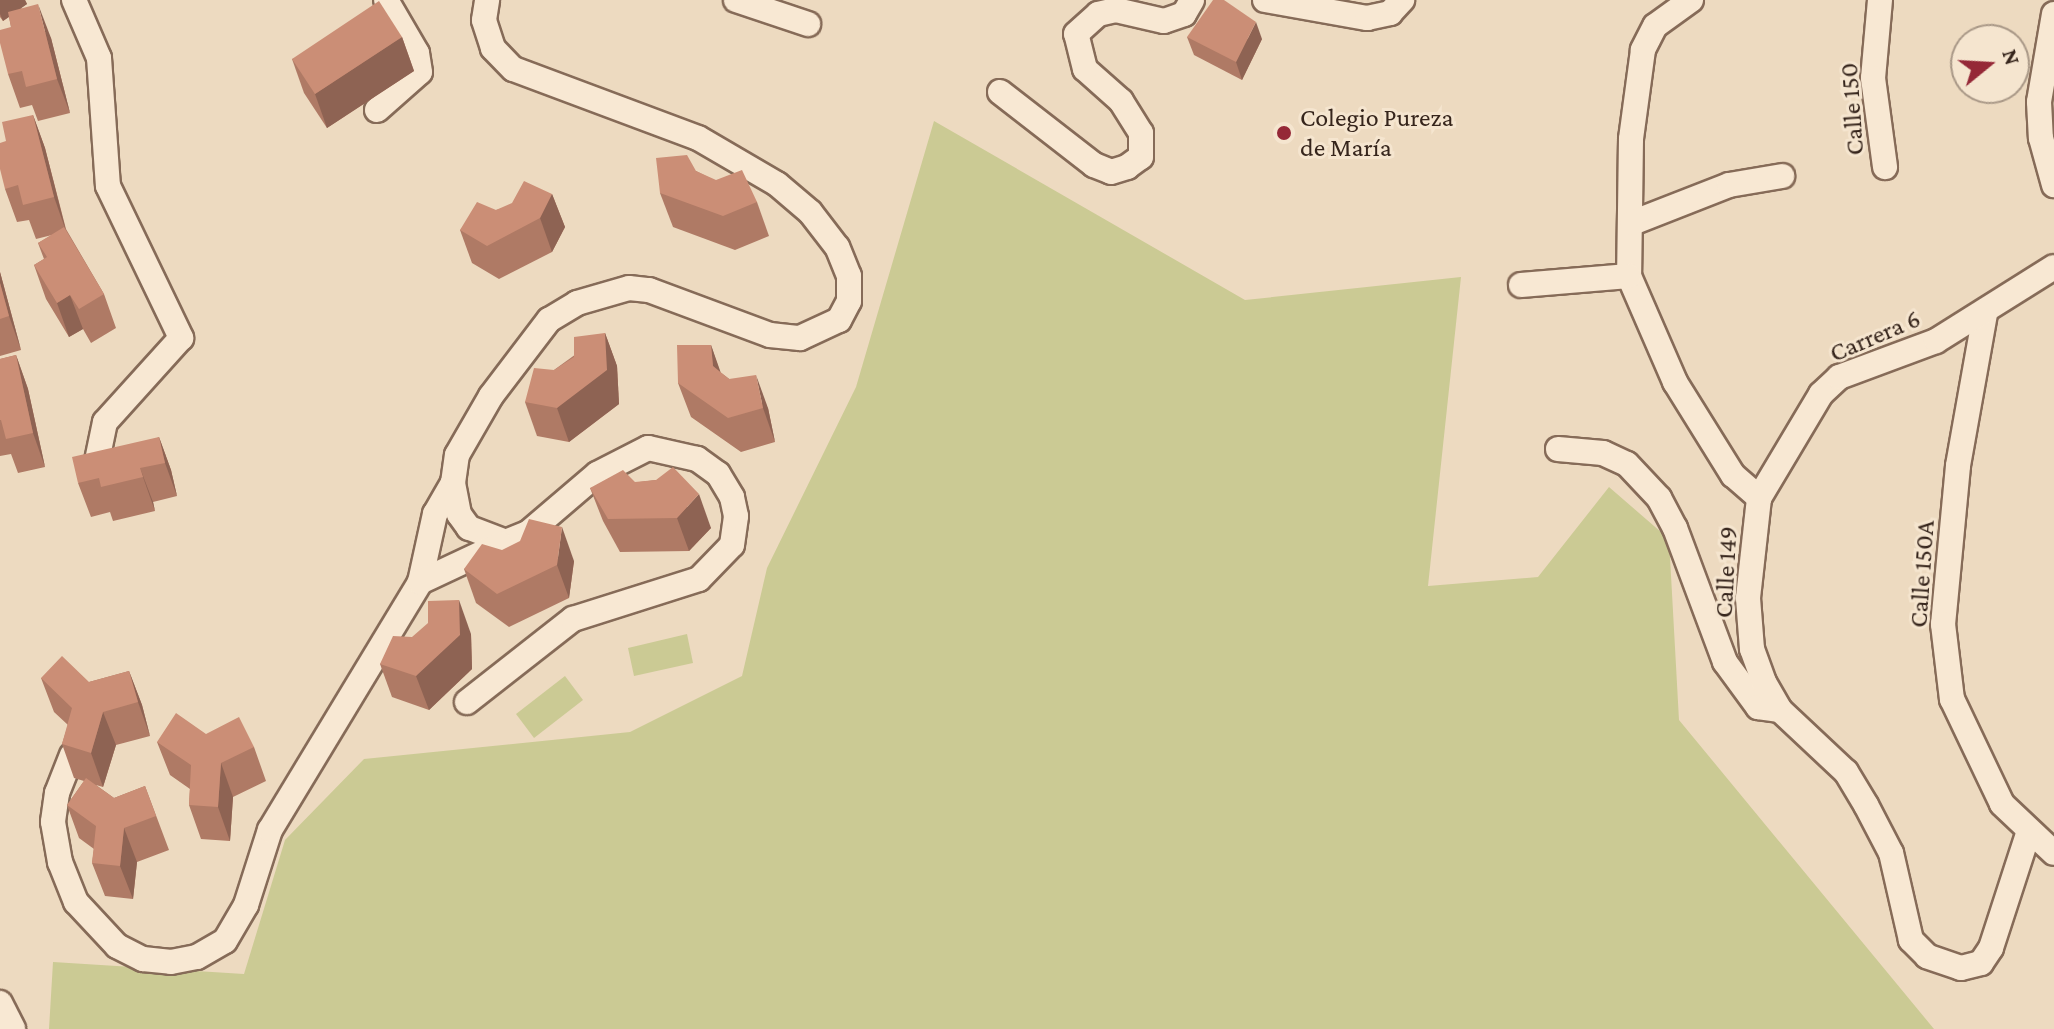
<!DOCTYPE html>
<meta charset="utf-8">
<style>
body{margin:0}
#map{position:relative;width:2054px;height:1029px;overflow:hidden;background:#eddac0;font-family:"Crimson Pro",serif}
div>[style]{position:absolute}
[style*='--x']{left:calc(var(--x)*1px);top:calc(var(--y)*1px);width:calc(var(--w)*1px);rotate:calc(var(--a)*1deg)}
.green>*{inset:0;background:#cbca94}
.roads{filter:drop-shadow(2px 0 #866b58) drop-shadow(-2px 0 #866b58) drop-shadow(0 2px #866b58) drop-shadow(0 -2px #866b58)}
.minor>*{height:24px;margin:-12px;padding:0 12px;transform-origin:12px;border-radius:12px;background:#f8e8d3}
.wall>*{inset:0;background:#af7a65}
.shaded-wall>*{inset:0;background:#8e6353}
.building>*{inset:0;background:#cb8e76}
.dots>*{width:22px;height:22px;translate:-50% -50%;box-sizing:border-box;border:4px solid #f5e5cf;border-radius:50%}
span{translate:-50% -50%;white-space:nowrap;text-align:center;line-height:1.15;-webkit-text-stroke:6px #f5e5cf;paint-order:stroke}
.street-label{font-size:26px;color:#36251c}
.poi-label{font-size:26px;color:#36251c}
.left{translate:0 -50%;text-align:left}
.north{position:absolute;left:1950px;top:24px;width:80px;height:80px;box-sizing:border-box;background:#f5e5cf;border:2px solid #a99887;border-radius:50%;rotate:72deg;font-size:22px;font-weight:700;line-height:32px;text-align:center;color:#36251c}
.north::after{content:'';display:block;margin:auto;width:28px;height:36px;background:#952837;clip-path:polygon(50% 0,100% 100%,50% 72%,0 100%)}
</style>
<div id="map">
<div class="green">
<div style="clip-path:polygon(934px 121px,1245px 300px,1461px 277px,1428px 586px,1538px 577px,1609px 487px,1669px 539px,1679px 720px,1934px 1029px,49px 1029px,53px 962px,244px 974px,285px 840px,364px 759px,630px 732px,742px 676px,767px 568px,856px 387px)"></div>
<div style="clip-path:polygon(687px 634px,693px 663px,634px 676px,628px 648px)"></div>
<div style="clip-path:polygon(565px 676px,583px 700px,534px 738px,516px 714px)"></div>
</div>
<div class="roads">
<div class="minor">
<div style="--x:74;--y:0;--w:63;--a:66.7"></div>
<div style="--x:99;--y:58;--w:128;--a:86"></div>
<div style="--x:108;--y:186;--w:169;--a:64.3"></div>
<div style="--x:181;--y:338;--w:113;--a:132.1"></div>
<div style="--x:105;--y:422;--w:59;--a:101.7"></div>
<div style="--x:736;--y:0;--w:76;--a:18.4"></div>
<div style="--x:1265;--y:0;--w:104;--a:10"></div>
<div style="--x:1367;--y:18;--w:24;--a:-12"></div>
<div style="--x:1390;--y:13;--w:18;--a:-47"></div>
<div style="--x:1691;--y:0;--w:44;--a:144.2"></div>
<div style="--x:1655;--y:26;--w:27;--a:117"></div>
<div style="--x:1643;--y:50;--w:90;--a:97.7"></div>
<div style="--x:1631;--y:139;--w:137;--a:90.8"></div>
<div style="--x:1629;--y:276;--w:116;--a:66.5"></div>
<div style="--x:1675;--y:382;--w:110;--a:58.1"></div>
<div style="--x:1733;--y:475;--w:35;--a:41"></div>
<div style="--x:1880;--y:0;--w:78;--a:95.1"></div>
<div style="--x:1873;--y:78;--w:90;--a:82.3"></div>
<div style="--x:2054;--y:14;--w:89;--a:99.7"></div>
<div style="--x:2039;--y:102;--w:36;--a:87"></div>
<div style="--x:2041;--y:138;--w:49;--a:74.5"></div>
<div style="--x:1000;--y:92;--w:119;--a:37.8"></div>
<div style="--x:1094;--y:165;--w:18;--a:22"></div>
<div style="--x:1111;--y:172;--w:17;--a:-17"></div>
<div style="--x:1127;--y:167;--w:17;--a:-36"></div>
<div style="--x:1141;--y:157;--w:24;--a:-90"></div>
<div style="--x:1141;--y:133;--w:38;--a:-122"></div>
<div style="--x:1121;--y:101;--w:48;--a:-138.4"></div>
<div style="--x:1085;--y:69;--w:36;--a:-104"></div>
<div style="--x:1076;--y:34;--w:30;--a:-42"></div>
<div style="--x:1098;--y:14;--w:18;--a:-13"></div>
<div style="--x:1116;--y:10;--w:49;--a:12.9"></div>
<div style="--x:1164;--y:21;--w:21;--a:-19"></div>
<div style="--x:1184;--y:14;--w:16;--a:-60"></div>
<div style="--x:377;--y:110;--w:57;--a:-41.5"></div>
<div style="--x:420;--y:72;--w:19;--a:-99"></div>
<div style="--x:417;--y:53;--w:61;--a:-120.3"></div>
<div style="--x:1632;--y:223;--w:104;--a:-21.4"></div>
<div style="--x:1729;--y:185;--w:54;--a:-9.6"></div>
<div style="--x:1521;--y:285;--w:108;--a:-4.8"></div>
<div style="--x:1985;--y:314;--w:154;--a:100.1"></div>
<div style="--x:1958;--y:466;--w:159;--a:95.4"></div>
<div style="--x:1943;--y:624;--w:76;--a:83.2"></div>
<div style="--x:1952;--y:699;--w:116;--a:64.5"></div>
<div style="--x:2002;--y:804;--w:71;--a:43.3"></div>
<div style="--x:1558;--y:449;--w:45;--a:5.1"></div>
<div style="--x:1603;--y:453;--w:26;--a:25"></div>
<div style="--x:1627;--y:464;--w:47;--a:46.7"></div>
<div style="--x:1659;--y:498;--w:34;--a:62"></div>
<div style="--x:1675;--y:528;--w:143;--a:69.5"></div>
<div style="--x:1725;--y:662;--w:56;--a:53.7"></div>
<div style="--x:1758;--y:707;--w:22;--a:8"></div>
<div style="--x:420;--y:582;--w:70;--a:-77.6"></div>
<div style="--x:435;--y:514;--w:36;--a:-60"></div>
<div style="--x:467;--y:702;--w:135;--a:-38.1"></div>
<div style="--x:573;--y:619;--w:132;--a:-17.6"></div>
<div style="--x:699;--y:579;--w:47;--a:-45.9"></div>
<div style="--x:732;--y:545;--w:29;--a:-82"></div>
<div style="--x:736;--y:516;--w:19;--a:-102"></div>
<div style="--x:732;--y:497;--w:27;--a:-121"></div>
<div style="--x:718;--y:474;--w:26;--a:-144"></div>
<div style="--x:697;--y:459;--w:50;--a:-167.3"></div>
<div style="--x:648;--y:448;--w:57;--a:153"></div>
<div style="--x:597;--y:474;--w:91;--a:139.5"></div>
<div style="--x:528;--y:533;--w:24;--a:158"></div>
<div style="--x:506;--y:542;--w:40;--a:-159"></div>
<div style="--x:469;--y:528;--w:17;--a:-126"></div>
<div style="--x:459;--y:514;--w:32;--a:-101"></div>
<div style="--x:453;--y:483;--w:28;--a:-82"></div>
<div style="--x:457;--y:455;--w:68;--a:-60"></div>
<div style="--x:491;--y:396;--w:96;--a:-52.7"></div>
<div style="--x:549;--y:320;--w:33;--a:-31"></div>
<div style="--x:577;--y:303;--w:54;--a:-16.1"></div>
<div style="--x:629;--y:288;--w:20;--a:6"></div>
<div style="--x:649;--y:290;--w:129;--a:20.4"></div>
<div style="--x:770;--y:335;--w:30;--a:6"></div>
<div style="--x:800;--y:338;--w:43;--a:-24.8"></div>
<div style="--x:839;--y:320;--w:21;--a:-62"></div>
<div style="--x:849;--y:301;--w:25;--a:-90"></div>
<div style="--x:849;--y:276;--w:31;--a:-112"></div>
<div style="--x:837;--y:247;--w:44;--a:-127.6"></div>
<div style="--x:810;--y:212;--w:43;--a:-139.7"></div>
<div style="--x:777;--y:184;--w:91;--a:-149.8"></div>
<div style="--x:698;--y:138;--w:197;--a:-159.5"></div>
<div style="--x:513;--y:69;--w:29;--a:-134"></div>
<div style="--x:493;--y:48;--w:29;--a:-108"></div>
<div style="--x:484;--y:20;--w:20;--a:-81"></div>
<div style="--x:72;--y:755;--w:41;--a:111.5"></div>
<div style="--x:57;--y:793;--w:29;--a:98"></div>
<div style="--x:53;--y:822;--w:41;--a:80.1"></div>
<div style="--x:60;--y:862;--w:43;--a:68.2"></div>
<div style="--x:76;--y:902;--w:60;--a:47"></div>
<div style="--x:117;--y:946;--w:29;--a:27"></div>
<div style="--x:143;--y:959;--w:28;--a:6"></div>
<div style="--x:171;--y:962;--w:26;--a:-11"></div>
<div style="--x:197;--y:957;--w:32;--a:-30"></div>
<div style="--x:225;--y:941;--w:42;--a:-59.7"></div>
<div style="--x:246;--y:905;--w:79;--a:-72.3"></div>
<div style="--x:270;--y:830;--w:290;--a:-58.8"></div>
<div style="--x:420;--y:582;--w:89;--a:-25.1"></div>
<div style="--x:2028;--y:834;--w:120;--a:108"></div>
<div style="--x:1991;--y:948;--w:18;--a:124"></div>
<div style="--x:1981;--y:963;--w:21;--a:166"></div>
<div style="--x:1961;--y:968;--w:36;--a:-161"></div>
<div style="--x:1927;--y:956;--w:23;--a:-135"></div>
<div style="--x:1911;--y:940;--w:89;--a:-102.9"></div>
<div style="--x:1891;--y:853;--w:54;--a:-117.5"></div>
<div style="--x:1866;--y:805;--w:39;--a:-121"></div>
<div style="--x:1846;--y:772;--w:91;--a:-136.8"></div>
<div style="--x:1780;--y:710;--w:32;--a:-120"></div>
<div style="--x:1764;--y:682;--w:35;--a:-110"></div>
<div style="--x:1752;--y:649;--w:51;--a:-94.5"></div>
<div style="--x:1748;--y:598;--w:101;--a:-83.7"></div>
<div style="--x:1759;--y:498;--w:121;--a:-59.2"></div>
<div style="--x:1821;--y:394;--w:25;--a:-43"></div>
<div style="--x:1839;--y:377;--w:103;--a:-20.4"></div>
<div style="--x:1936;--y:341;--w:139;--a:-32.1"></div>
<div style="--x:0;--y:1003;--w:29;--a:63"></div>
</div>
</div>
<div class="wall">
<div style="clip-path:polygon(0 0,25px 0,27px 4px,21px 8px,51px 38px,70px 113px,38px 121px,32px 105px,20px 108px,8px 74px,11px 27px,9px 17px,3px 21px,0 17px)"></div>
<div style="clip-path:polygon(402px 37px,414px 71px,327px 128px,304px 93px,292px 59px)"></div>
<div style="clip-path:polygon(1187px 37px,1262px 39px,1242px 80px,1194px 55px)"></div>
<div style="clip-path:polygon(33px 115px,45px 148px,66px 229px,104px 294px,116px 328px,91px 343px,83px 329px,69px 337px,46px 299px,34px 265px,44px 259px,38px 243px,52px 235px,36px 239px,29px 220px,17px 222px,5px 189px,6px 141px)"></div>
<div style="clip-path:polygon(696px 171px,757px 202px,769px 236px,735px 250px,673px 227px,660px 193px)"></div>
<div style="clip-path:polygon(552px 194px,565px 227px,552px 252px,499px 279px,472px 263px,460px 230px,496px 210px)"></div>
<div style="clip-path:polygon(0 272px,21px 350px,0 356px)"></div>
<div style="clip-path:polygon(605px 333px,617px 366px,619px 404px,569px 442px,537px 436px,525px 402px,554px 370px)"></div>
<div style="clip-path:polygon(711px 345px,720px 372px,768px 408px,775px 442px,741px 452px,691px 417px,678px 383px)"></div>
<div style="clip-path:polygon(16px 355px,28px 389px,45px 467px,18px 473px,11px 454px,0 456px,0 359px)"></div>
<div style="clip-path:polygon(159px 437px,171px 470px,177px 496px,153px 502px,155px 511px,113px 521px,110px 512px,91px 517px,78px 483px)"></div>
<div style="clip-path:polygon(656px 480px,711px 528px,689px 551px,620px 552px,603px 521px,590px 488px)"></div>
<div style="clip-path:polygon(502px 550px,574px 561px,569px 598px,509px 627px,476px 603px,464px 569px)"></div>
<div style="clip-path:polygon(471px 634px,472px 669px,429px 710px,392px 697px,380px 664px,412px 637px)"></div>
<div style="clip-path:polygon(129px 671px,142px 705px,150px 736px,116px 745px,103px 787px,96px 785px,114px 798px,145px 786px,169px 850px,137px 862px,133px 899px,105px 896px,92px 863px,94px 849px,79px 838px,67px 805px,84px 781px,74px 778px,62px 744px,68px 725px,54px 712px,41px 678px,89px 682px)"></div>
<div style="clip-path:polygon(206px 734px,254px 747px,266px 781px,233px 797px,230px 841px,201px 839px,189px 805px,190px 789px,170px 775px,157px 742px)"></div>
</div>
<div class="shaded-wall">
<div style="clip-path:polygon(0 0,25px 0,27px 4px,3px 21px,0 14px)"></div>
<div style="clip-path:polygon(38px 4px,51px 38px,70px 113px,57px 79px)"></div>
<div style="clip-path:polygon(1256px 22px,1262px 39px,1242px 80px,1236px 62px)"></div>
<div style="clip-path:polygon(402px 37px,414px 71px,327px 128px,315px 94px)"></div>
<div style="clip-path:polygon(33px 115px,45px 148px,66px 231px,54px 197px)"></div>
<div style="clip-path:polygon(552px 194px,565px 227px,552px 252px,540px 218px)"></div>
<div style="clip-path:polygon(0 272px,21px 350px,9px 316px,0 283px)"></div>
<div style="clip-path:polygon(70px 295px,83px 329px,69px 337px,57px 303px)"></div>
<div style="clip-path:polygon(605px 333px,617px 366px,619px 404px,569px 442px,557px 408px)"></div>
<div style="clip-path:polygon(711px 345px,723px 379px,713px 366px)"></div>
<div style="clip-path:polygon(16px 355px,28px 389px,45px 467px,33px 433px)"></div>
<div style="clip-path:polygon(756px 375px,768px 408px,775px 442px,763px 408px)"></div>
<div style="clip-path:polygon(159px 437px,171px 470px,177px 496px,165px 463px)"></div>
<div style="clip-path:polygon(140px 468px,153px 502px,155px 511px,143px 477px)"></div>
<div style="clip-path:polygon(699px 494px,711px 528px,689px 551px,677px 518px)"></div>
<div style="clip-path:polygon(562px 527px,574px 561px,569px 598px,557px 565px)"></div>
<div style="clip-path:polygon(459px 600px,471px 634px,472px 669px,429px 710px,416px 676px)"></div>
<div style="clip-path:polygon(129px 671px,142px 705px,150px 736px,138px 702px)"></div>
<div style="clip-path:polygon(103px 712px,116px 745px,103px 787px,91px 753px)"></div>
<div style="clip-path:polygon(221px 763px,233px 797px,230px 841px,218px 807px)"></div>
<div style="clip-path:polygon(124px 828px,137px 862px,133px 899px,120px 866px)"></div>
</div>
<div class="building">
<div style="clip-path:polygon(1213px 0,1224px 0,1256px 22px,1236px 62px,1187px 37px)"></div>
<div style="clip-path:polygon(379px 1px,402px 37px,315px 94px,292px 59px)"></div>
<div style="clip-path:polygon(38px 4px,57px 79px,26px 87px,22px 71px,8px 74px,0 43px,0 30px,11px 27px,8px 12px)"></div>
<div style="clip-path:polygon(33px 115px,54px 197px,23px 205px,18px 185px,5px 189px,0 169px,0 143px,6px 141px,2px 122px)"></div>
<div style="clip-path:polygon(687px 155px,696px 171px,716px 180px,742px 170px,757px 202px,723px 216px,660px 193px,656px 158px)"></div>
<div style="clip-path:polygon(524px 181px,552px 194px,540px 218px,487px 246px,460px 230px,477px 202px,496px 210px,512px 203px)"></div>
<div style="clip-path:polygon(64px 227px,104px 294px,79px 309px,70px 295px,57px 303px,34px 265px,47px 257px,38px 243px)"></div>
<div style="clip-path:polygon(0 283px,9px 316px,0 319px)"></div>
<div style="clip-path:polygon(605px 333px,607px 370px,557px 408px,525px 402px,534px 368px,554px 370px,574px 357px,574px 337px)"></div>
<div style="clip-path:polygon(677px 345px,711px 345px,713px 366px,729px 379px,756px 375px,763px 408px,728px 418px,678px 383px)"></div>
<div style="clip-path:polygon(16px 355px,33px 433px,6px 439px,1px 420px,0 420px,0 359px)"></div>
<div style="clip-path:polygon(159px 437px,165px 463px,140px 468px,143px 477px,101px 487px,99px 478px,78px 483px,72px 457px)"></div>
<div style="clip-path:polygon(673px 467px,699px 494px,677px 518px,608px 519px,590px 488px,623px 470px,635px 482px,656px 480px)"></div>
<div style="clip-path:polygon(529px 519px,562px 527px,557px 565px,497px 594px,464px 569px,482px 544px,502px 550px,520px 541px)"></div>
<div style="clip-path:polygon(459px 600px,460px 635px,416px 676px,380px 664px,393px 636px,412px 637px,428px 623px,428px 601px)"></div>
<div style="clip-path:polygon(62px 656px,89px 682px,129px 671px,138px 702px,103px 712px,91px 753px,62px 744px,72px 708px,41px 678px)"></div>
<div style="clip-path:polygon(176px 713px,206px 734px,239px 717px,254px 747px,221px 763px,218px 807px,189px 805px,191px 765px,157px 742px)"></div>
<div style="clip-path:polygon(86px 778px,114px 798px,145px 786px,156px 816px,124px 828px,120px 866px,92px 863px,96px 826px,67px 805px)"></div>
</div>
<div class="dots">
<div style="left:1284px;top:133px;background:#952837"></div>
</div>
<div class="street-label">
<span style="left:1852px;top:109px;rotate:-94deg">Calle 150</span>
<span style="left:1875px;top:336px;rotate:-23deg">Carrera 6</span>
<span style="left:1726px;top:572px;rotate:-87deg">Calle 149</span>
<span style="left:1922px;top:574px;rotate:-86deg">Calle 150A</span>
</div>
<div class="poi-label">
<span class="left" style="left:1300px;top:133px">Colegio Pureza<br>de María</span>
</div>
<div class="north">N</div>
</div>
